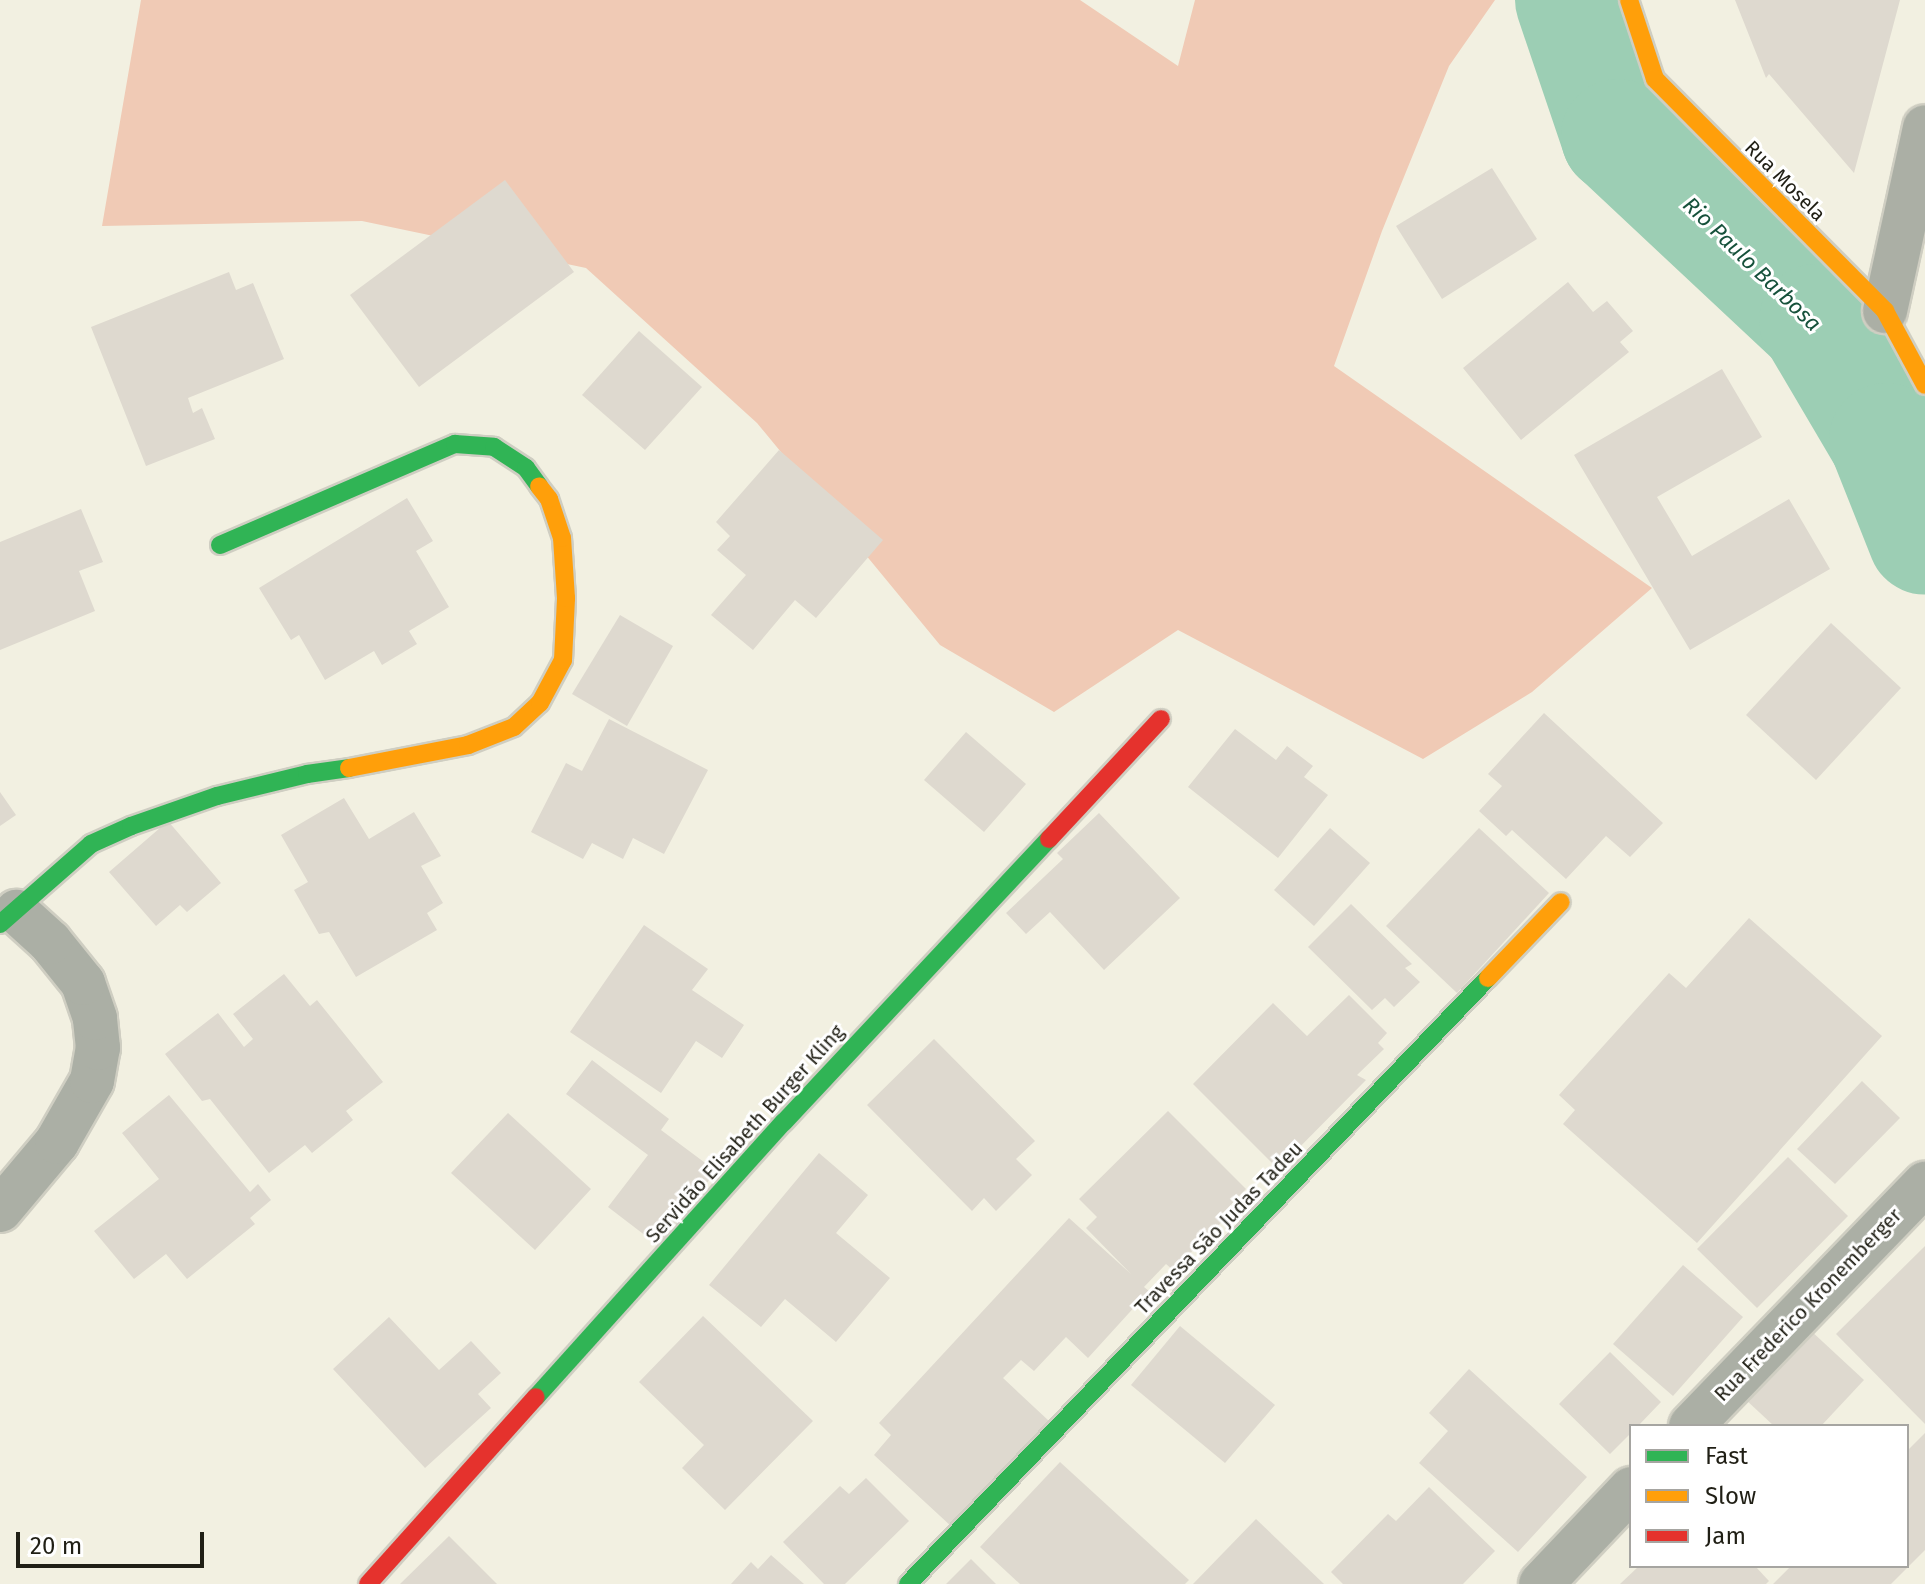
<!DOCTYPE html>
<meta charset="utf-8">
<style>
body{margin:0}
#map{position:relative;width:1925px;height:1584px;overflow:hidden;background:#f2f0e1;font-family:"Fira Sans",sans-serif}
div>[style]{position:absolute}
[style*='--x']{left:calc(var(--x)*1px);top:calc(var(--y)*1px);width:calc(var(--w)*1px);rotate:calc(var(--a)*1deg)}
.forest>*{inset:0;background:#f0cab5}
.river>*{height:114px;margin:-57px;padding:0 57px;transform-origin:57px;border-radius:57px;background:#9cceb4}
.building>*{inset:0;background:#ded9cf}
.roads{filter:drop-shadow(2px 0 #cfcec2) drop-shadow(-2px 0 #cfcec2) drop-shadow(0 2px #cfcec2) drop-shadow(0 -2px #cfcec2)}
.street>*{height:44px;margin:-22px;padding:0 22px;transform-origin:22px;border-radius:22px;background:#abafa5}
.fast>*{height:18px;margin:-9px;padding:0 9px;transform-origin:9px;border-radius:9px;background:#30b455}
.slow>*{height:18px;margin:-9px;padding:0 9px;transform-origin:9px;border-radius:9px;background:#ff9f0a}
.jam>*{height:18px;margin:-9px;padding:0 9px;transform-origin:9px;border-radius:9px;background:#e5322d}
span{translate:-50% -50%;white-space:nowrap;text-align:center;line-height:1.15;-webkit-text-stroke:6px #fff;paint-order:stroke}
.street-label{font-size:20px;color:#201f15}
.water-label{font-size:22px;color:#16513b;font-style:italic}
.legend{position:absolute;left:1629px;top:1424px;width:280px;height:144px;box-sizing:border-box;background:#fff;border:2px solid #a6a5a1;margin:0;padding:10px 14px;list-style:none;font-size:24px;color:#201f15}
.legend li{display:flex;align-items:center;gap:16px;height:40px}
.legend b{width:40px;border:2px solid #a6a5a1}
.scale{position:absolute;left:16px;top:1532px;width:188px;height:36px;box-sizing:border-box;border:4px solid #201f15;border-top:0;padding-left:10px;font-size:24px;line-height:28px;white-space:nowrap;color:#201f15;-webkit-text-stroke:6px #fff;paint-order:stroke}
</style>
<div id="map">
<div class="forest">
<div style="clip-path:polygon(141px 0,1080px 0,1178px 66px,1195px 0,1495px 0,1449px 66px,1382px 231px,1334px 366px,1652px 588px,1532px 692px,1423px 759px,1178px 630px,1054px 712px,940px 645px,757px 423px,586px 268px,362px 221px,102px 226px)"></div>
</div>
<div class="river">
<div style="--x:1572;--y:0;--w:144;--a:71.3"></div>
<div style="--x:1618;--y:136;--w:271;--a:43.1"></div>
<div style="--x:1816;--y:321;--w:138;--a:59.5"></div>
<div style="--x:1886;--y:440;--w:105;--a:68.3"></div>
</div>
<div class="building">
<div style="clip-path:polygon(1735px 0,1900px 0,1854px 173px,1769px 74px,1766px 78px)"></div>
<div style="clip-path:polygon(1492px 168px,1537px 239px,1442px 299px,1396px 226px)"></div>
<div style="clip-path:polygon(505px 180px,574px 272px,419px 387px,350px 295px)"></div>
<div style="clip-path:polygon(229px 272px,236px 290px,253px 283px,284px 359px,188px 398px,193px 413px,202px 408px,215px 439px,146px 466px,91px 327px)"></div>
<div style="clip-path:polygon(1568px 282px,1593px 312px,1607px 301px,1633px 331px,1620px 342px,1629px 352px,1521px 440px,1463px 368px)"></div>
<div style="clip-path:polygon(639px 331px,702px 387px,645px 450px,582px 395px)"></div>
<div style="clip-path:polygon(1722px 369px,1762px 437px,1657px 497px,1692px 556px,1789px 499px,1830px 569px,1690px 650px,1574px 455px)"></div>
<div style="clip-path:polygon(779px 450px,883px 540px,816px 618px,795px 600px,753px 650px,711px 615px,746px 575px,717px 550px,730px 536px,716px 522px)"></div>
<div style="clip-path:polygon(407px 498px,433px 541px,416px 551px,449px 607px,409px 631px,417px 644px,382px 665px,374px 651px,325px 680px,299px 635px,291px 640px,259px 588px)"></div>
<div style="clip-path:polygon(81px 509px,103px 562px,79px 571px,95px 611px,0 650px,0 542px)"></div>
<div style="clip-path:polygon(620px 615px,673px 646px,627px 726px,572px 694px)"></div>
<div style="clip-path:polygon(1831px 623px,1901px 688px,1816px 780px,1746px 715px)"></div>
<div style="clip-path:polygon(1544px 713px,1663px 823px,1630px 857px,1606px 836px,1566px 879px,1512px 830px,1506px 836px,1479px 811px,1502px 786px,1488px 774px)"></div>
<div style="clip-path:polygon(609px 719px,708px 770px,664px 854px,633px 838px,623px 859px,592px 843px,583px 859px,531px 832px,566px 763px,582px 771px)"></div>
<div style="clip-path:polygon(1235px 729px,1276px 760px,1287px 746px,1313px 766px,1304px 777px,1328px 795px,1278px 858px,1188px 787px)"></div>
<div style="clip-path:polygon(966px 732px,1026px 784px,984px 832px,924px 780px)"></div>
<div style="clip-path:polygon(0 792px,16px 815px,0 826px)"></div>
<div style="clip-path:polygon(344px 798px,369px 839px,414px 812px,441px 856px,421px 866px,443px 903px,427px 913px,437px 930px,356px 977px,329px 932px,319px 934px,294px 890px,308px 882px,281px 835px)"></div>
<div style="clip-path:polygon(1099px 813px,1180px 898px,1104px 970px,1050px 912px,1026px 934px,1006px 913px,1063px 859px,1057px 853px)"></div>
<div style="clip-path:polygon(168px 821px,221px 883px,187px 912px,180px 905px,156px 926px,109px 872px)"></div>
<div style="clip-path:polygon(1330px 828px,1370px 863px,1314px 926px,1274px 890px)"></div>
<div style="clip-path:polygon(1479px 828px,1549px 893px,1457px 993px,1386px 926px)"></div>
<div style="clip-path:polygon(1351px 904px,1412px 964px,1405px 968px,1420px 982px,1394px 1007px,1385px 998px,1372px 1010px,1308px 947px)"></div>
<div style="clip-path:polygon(1749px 918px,1882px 1036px,1697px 1243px,1563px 1124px,1575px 1110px,1559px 1095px,1669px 973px,1686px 988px)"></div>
<div style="clip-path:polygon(644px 925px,708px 969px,692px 990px,744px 1025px,722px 1058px,696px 1041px,661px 1093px,570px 1032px)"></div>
<div style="clip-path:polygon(284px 974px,310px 1006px,317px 1000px,383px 1082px,346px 1111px,353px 1120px,312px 1153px,305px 1145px,269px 1173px,210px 1099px,202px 1101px,165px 1054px,218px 1013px,244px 1047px,253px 1039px,233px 1014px)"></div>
<div style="clip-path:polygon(1349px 995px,1387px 1033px,1378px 1043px,1384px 1049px,1357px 1075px,1366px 1080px,1278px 1169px,1193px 1084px,1273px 1003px,1307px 1036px)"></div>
<div style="clip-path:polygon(934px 1039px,1035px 1141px,1016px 1159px,1032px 1175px,996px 1211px,984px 1198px,972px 1211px,867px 1105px)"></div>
<div style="clip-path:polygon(592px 1060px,669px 1119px,661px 1130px,716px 1171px,659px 1246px,608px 1207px,648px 1155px,566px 1094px)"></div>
<div style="clip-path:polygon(1862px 1081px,1900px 1118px,1835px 1184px,1797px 1149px)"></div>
<div style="clip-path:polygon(169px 1095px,250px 1192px,258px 1184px,271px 1200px,250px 1218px,255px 1224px,187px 1279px,166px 1254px,134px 1279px,94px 1231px,159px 1179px,122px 1133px)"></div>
<div style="clip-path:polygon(1168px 1111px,1246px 1189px,1222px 1214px,1226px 1218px,1173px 1270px,1166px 1264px,1144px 1287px,1149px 1291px,1088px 1358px,1066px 1337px,1034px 1371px,1021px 1360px,1003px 1378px,1049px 1421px,952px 1527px,874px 1455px,891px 1435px,879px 1423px,1069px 1218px,1131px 1274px,1086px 1228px,1097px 1217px,1079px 1199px)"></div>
<div style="clip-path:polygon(508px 1113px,591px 1189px,535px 1250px,451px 1173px)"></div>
<div style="clip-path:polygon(819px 1153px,868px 1195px,836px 1233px,890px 1278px,836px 1342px,785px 1299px,761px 1327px,709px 1285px)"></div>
<div style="clip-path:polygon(1788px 1157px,1848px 1216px,1757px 1308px,1697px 1249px)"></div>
<div style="clip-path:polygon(1925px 1246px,1925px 1424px,1836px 1334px)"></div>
<div style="clip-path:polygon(1683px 1265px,1743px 1317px,1673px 1396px,1613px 1344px)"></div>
<div style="clip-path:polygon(703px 1316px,813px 1421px,725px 1510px,682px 1468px,704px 1445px,639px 1382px)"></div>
<div style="clip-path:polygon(389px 1317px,439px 1370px,471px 1341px,501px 1373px,478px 1394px,491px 1408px,425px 1468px,333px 1369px)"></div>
<div style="clip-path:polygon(1180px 1326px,1275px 1405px,1225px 1463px,1131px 1385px)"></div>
<div style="clip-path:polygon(1809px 1329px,1864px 1380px,1821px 1426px,1774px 1426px,1745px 1399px)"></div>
<div style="clip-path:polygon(1610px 1352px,1661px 1402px,1638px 1426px,1631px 1426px,1631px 1433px,1610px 1454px,1559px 1404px)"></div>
<div style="clip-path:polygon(1469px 1369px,1587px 1477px,1518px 1552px,1419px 1463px,1448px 1431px,1429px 1413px)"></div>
<div style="clip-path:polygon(1925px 1433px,1925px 1550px,1891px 1584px,1773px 1584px,1791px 1566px,1907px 1566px,1907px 1451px)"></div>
<div style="clip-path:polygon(1060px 1462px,1189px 1580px,1185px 1584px,1020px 1584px,980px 1547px)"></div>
<div style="clip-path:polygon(866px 1478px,909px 1521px,845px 1584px,824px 1584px,783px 1542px,840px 1486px,849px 1494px)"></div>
<div style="clip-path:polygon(1429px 1487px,1495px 1551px,1463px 1584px,1343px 1584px,1331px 1572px,1388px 1514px,1396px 1521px)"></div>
<div style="clip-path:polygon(1256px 1519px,1324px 1584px,1193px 1584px)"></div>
<div style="clip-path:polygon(449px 1536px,497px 1584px,400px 1584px)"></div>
<div style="clip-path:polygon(771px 1555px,804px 1584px,731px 1584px,751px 1562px,758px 1569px)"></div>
<div style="clip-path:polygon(971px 1559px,996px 1584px,946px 1584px)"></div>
<div style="clip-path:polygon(1639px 1566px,1755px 1566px,1769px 1581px,1766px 1584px,1620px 1584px)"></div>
</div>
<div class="roads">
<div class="street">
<div style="--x:1885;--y:311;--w:188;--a:-77.7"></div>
<div style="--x:0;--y:1210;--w:89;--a:-50"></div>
<div style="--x:57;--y:1142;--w:70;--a:-60.2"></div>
<div style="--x:92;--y:1081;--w:34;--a:-80"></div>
<div style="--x:98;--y:1048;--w:30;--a:-96"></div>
<div style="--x:95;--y:1018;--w:37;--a:-109"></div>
<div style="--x:83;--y:983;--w:53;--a:-128.8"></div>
<div style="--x:50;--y:942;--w:45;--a:-137.7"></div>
<div style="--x:1691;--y:1426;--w:337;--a:-46"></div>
<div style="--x:1541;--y:1584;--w:131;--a:-46.5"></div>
</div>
<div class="fast">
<div style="--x:220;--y:545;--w:256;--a:-23.3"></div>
<div style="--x:455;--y:444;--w:39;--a:4"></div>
<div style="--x:494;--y:447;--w:38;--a:33"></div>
<div style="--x:526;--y:468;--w:22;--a:54"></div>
<div style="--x:0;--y:924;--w:121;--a:-41.3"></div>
<div style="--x:91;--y:844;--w:44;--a:-24.2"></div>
<div style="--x:131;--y:826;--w:91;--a:-19.2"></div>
<div style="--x:217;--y:796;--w:93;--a:-13.7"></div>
<div style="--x:307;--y:774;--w:42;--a:-8.1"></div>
<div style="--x:536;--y:1397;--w:370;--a:-48"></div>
<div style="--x:784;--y:1122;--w:388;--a:-46.9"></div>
<div style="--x:908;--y:1584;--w:839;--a:-46.26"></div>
</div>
<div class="slow">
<div style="--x:1629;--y:0;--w:83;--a:71.8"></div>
<div style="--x:1655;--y:79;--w:327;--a:45.2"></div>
<div style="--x:1885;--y:311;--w:84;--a:61.6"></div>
<div style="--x:349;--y:768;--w:121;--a:-10.9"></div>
<div style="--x:468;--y:745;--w:49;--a:-21.4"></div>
<div style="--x:514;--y:727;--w:35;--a:-43"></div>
<div style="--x:540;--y:703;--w:49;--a:-61.9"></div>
<div style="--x:563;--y:660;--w:62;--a:-87.2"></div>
<div style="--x:566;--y:598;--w:60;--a:-93.8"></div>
<div style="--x:562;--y:538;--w:41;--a:-108.4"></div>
<div style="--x:549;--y:499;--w:16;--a:-128"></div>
<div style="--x:1488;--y:978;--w:105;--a:-46.2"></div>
</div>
<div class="jam">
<div style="--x:1049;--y:839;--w:164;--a:-47"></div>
<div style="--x:368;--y:1584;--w:251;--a:-48.1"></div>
</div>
</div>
<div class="street-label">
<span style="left:1785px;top:181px;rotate:45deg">Rua Mosela</span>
<span style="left:745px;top:1134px;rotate:-48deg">Servidão Elisabeth Burger Kling</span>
<span style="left:1219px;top:1228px;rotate:-46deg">Travessa São Judas Tadeu</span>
<span style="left:1808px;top:1305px;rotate:-46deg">Rua Frederico Kronemberger</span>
</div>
<div class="water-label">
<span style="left:1752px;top:264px;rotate:44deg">Rio Paulo Barbosa</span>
</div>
<ul class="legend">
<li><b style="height:10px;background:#30b455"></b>Fast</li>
<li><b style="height:10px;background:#ff9f0a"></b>Slow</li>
<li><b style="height:10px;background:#e5322d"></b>Jam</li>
</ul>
<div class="scale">20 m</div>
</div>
